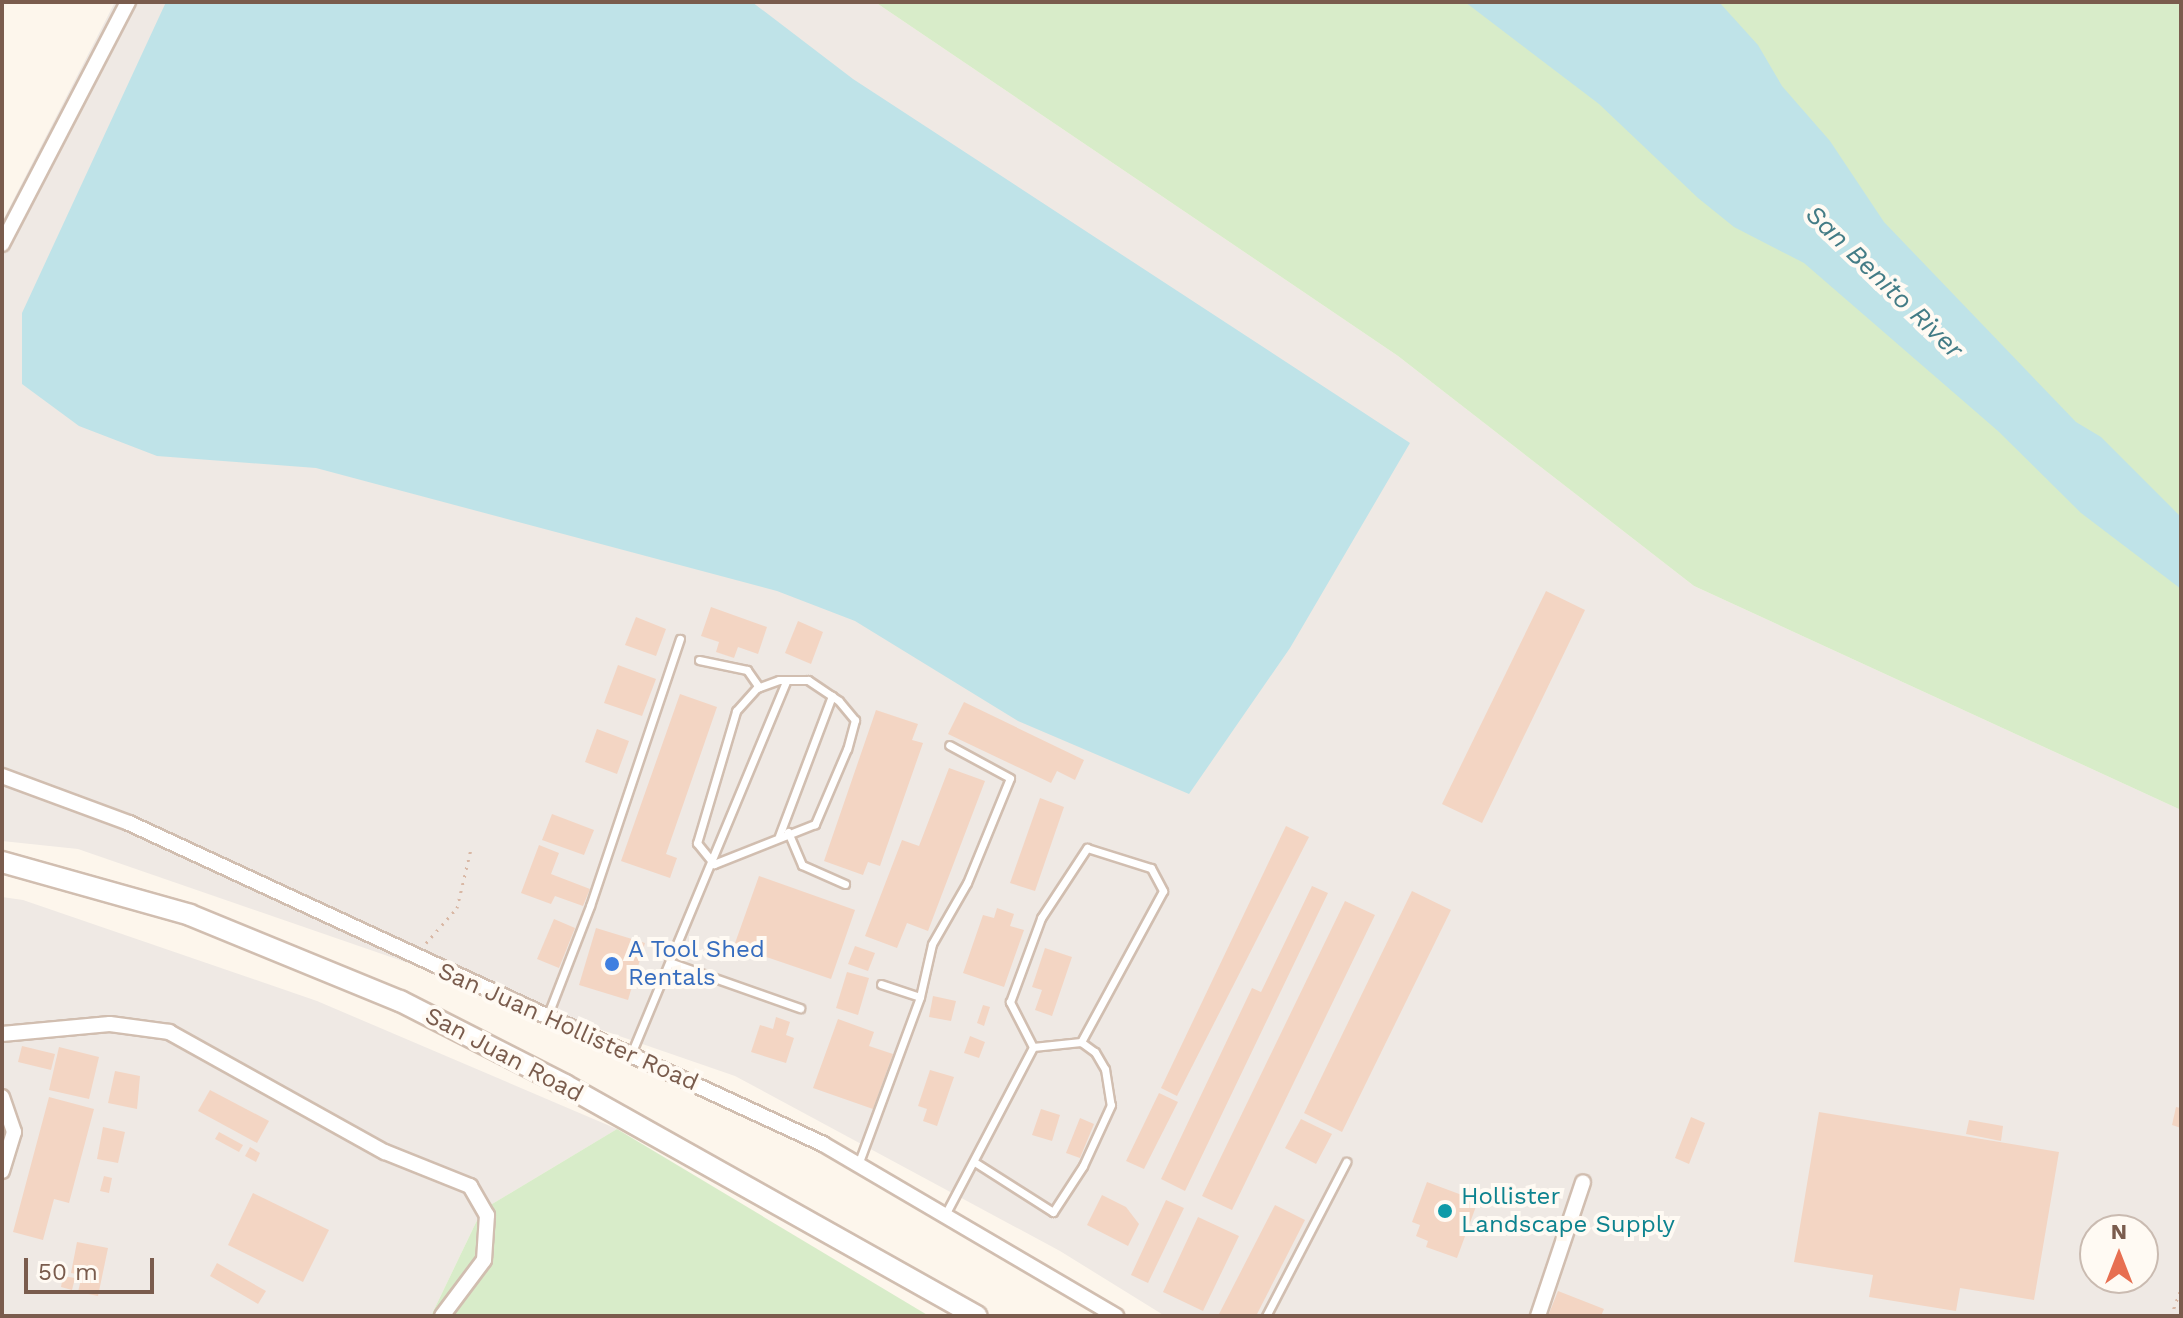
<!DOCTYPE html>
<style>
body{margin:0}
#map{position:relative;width:2183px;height:1318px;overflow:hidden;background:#fdf6ec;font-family:"Work Sans",sans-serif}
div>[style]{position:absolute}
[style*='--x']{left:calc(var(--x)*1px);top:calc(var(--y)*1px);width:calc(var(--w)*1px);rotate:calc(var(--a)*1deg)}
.industrial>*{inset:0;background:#efe9e4}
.green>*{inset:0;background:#d8ecc9}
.water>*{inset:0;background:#bfe3e8}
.building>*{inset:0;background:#f3d5c3}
.path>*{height:3px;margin-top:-1.5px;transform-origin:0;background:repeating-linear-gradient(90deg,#d9b8a5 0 2px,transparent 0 8px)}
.roads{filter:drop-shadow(2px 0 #d1beb0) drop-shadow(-2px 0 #d1beb0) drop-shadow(0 2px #d1beb0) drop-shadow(0 -2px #d1beb0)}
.lane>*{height:7px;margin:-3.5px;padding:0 3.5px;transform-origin:3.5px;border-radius:3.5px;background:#fff}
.street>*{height:14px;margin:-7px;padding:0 7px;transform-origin:7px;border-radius:7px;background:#fff}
.secondary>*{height:20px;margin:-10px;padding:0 10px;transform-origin:10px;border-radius:10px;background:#fff}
.dots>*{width:22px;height:22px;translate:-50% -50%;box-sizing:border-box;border:4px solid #fffaf3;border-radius:50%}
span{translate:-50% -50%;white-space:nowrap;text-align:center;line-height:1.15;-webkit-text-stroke:8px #fffaf3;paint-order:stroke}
.shop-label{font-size:24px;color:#366cbe}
.left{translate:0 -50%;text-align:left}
.street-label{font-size:24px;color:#7a5c4d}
.culture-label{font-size:24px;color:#0d838f}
.water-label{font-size:26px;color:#437c86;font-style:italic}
.frame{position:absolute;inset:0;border:4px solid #7a5c4d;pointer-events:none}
.north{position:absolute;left:2079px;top:1214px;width:80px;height:80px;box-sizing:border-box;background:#fffaf3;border:2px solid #cabbb1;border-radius:50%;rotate:0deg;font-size:22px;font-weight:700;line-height:32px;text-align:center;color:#7a5c4d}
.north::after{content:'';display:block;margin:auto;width:28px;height:36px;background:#e76f51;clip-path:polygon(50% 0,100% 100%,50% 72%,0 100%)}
.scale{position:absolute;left:24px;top:1258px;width:130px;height:36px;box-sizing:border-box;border:4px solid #7a5c4d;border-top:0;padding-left:10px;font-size:24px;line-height:28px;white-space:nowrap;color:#7a5c4d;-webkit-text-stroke:6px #fffaf3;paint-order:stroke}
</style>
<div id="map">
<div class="industrial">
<div style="clip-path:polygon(evenodd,115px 2px,875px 2px,1398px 356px,1694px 586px,2181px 810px,2181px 1316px,1165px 1316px,1060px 1251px,735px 1076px,78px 849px,2px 841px,2px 222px,115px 2px,2095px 1230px,2143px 1230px,2143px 1278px,2095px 1278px,2095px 1230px)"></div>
<div style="clip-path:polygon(2px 897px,23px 900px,317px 1001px,617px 1129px,482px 1210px,431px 1316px,2px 1316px)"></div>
</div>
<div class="green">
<div style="clip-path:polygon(875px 2px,2181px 2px,2181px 810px,1694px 586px,1398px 356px)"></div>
<div style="clip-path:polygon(617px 1129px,929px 1316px,431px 1316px,482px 1210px)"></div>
</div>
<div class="water">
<div style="clip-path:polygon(166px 2px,752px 2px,853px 79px,1410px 443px,1290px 648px,1189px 794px,1018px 721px,855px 621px,777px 591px,316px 468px,157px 456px,79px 426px,22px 384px,22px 313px)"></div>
<div style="clip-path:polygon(1465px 2px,1719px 2px,1758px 45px,1782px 86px,1830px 141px,1884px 222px,2076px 422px,2101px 437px,2181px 517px,2181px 589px,2081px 513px,1998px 431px,1804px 263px,1734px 227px,1698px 198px,1599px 104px)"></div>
</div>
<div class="building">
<div style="clip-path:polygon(1546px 591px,1585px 610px,1482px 823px,1442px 804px)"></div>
<div style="clip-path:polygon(711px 607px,767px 627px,758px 654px,738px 647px,734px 658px,716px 652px,719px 642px,701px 636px)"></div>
<div style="clip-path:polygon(636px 617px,666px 629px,656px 656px,625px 645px)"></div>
<div style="clip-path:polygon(798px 621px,823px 632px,811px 664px,785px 653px)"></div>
<div style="clip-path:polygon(618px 665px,656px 679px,642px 716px,604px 703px)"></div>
<div style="clip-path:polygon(680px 694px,717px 707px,666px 854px,677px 858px,670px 878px,621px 861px)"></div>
<div style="clip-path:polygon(964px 702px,1084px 760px,1075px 780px,1057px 771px,1051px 783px,948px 734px)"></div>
<div style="clip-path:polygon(876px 710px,918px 724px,912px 740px,923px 743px,880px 866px,868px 862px,863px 875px,824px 861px)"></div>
<div style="clip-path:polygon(597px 729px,629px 741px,617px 774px,585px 762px)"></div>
<div style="clip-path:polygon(949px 768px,985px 781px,928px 931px,907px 923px,897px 948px,865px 936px,902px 840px,919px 846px)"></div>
<div style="clip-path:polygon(1040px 798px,1064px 807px,1035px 891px,1010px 883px)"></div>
<div style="clip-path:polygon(552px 814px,594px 830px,584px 855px,542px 840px)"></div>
<div style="clip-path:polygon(1286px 826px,1309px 837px,1177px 1096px,1161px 1088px)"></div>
<div style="clip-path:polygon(539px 845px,559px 853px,551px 874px,590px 889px,583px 906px,555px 896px,551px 904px,521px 893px)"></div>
<div style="clip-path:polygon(759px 876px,855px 910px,831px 979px,734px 946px)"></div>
<div style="clip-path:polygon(1312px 886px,1328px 893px,1185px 1191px,1161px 1179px,1252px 988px,1261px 992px)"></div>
<div style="clip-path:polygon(1412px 891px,1451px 910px,1342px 1132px,1304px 1113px)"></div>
<div style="clip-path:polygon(1345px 901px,1375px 915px,1232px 1210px,1202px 1196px)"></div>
<div style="clip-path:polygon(997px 908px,1014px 914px,1010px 926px,1024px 930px,1004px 987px,963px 973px,983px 915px,994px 918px)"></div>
<div style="clip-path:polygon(554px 919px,575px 928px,559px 968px,537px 959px)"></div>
<div style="clip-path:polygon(596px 928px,645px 943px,628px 1000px,579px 985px)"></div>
<div style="clip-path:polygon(855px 946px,875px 953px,868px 971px,848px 964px)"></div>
<div style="clip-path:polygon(1045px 948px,1072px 957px,1052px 1016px,1035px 1010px,1042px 990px,1032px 987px)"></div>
<div style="clip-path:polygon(847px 972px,869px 978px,858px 1015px,836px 1008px)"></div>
<div style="clip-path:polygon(933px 996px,956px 1001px,951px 1021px,929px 1017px)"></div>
<div style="clip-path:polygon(983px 1005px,990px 1007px,984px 1026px,977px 1023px)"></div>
<div style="clip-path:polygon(776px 1017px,790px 1022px,786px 1035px,794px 1038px,786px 1063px,751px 1052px,760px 1025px,773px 1029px)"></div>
<div style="clip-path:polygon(838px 1019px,874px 1032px,869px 1046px,893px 1054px,873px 1109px,813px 1088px)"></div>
<div style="clip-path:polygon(970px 1036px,985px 1042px,979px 1058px,964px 1053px)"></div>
<div style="clip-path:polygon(22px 1046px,55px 1054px,51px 1070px,18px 1062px)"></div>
<div style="clip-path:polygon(59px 1047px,99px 1057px,89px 1099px,49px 1090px)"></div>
<div style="clip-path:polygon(930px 1070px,954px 1077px,937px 1126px,923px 1121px,927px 1109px,918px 1106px)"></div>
<div style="clip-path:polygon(115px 1071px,140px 1076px,137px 1109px,108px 1103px)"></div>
<div style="clip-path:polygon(210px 1090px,269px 1121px,257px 1143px,198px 1111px)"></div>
<div style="clip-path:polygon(1159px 1093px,1178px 1102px,1144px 1169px,1126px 1161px)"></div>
<div style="clip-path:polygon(49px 1097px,94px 1109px,69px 1203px,54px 1199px,43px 1240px,13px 1232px)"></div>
<div style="clip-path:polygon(2176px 1107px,2181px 1108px,2181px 1128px,2172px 1125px)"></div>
<div style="clip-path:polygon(1041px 1109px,1060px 1115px,1052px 1141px,1032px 1135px)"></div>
<div style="clip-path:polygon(1819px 1112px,2059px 1152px,2034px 1300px,1960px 1288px,1956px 1311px,1869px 1297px,1873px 1275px,1794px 1262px)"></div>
<div style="clip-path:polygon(1691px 1117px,1705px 1123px,1689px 1164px,1675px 1158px)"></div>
<div style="clip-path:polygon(1080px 1118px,1094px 1124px,1080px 1158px,1066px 1153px)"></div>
<div style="clip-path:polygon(1301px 1119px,1332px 1134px,1316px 1164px,1285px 1148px)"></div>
<div style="clip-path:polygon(1969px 1120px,2003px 1126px,2001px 1141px,1966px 1134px)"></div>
<div style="clip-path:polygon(103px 1127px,125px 1132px,118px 1163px,97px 1159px)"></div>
<div style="clip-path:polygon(219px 1132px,243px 1145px,239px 1152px,215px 1139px)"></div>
<div style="clip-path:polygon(250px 1147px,260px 1153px,256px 1162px,245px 1156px)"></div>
<div style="clip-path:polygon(104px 1176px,112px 1178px,109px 1193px,100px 1191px)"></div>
<div style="clip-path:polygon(1427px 1182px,1478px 1201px,1457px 1258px,1426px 1247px,1428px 1241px,1416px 1236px,1420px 1225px,1412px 1222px)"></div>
<div style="clip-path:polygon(253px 1193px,329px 1230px,303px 1282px,228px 1245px)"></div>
<div style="clip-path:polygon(1102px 1195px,1126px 1207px,1139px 1224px,1128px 1246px,1087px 1225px)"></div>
<div style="clip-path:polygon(1166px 1200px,1184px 1208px,1148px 1283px,1131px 1275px)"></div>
<div style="clip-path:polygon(1275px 1205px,1305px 1220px,1256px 1316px,1218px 1316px)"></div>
<div style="clip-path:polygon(1198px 1217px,1239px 1236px,1203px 1311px,1163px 1292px)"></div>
<div style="clip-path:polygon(77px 1242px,108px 1248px,98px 1296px,78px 1292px,82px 1275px,71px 1273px)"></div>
<div style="clip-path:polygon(217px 1263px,266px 1291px,258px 1304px,210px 1276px)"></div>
<div style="clip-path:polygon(63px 1276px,75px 1278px,72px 1290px,61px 1287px)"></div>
<div style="clip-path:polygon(1558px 1291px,1604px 1309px,1601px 1316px,1548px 1316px)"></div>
</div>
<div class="path">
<div style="--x:426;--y:943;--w:47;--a:-48.5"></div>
<div style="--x:457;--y:908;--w:61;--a:-76.7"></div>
<div style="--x:2171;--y:1316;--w:30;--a:-70"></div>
</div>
<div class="roads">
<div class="lane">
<div style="--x:699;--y:660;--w:49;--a:11.8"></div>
<div style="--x:747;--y:670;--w:21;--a:55"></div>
<div style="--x:779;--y:680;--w:29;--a:0"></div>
<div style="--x:808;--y:680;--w:37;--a:34"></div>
<div style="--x:839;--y:701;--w:25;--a:50"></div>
<div style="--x:855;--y:720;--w:30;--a:105"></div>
<div style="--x:847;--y:749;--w:82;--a:113.1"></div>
<div style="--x:815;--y:824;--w:109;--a:158.4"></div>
<div style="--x:714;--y:864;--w:27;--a:-129"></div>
<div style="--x:697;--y:843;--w:138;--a:-73.5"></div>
<div style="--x:736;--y:711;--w:31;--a:-48"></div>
<div style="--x:757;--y:688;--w:23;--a:-20"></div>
<div style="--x:788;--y:832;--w:36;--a:67"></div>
<div style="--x:802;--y:865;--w:47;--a:23.8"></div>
<div style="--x:779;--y:836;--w:150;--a:-69.3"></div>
<div style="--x:672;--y:963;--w:136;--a:19.4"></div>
<div style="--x:920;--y:997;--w:54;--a:-77.2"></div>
<div style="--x:932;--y:944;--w:70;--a:-60.2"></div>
<div style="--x:967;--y:883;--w:113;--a:-67.7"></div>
<div style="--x:1010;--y:778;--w:69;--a:-151.6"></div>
<div style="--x:547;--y:1017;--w:119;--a:-68.8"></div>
<div style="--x:590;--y:906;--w:282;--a:-71.4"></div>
<div style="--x:1033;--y:1047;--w:51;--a:-117.1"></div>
<div style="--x:1010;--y:1002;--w:90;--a:-69.7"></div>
<div style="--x:1041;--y:918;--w:84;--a:-56.7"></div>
<div style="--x:1087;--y:848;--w:67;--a:17.4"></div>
<div style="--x:1151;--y:868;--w:26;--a:62"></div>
<div style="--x:1163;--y:891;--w:172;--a:118.5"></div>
<div style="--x:631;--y:1054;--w:405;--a:-67.4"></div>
<div style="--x:859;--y:1162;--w:176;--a:-69.7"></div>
<div style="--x:920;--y:997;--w:41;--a:-161.6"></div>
<div style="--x:946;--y:1213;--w:187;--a:-62.3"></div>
<div style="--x:1033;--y:1047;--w:48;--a:-5.9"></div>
<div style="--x:1081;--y:1042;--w:17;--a:36"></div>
<div style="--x:1095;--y:1052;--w:20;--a:60"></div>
<div style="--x:1105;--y:1069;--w:36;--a:81"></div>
<div style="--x:1111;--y:1105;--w:67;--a:114.7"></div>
<div style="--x:1083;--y:1166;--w:55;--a:123.1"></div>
<div style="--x:1053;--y:1212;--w:91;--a:-147.5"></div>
<div style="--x:1266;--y:1316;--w:174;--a:-62.5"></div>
</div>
<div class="street">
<div style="--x:2;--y:244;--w:273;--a:-62.5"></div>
<div style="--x:2;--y:776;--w:135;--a:20.3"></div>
<div style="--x:129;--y:823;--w:765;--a:24.82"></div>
<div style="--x:823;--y:1144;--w:340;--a:30.4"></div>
<div style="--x:2;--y:1034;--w:108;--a:-5.3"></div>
<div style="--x:110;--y:1024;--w:60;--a:7.7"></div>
<div style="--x:169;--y:1032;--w:247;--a:29.1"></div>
<div style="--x:385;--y:1152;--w:92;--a:21.8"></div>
<div style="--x:470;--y:1186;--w:34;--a:60"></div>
<div style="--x:487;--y:1215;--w:45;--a:93.8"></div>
<div style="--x:484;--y:1260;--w:70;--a:126.9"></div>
<div style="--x:2;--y:1097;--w:37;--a:71"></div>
<div style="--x:14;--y:1132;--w:41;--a:107.1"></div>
<div style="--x:1538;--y:1316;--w:141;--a:-71.4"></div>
</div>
<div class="secondary">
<div style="--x:2;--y:862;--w:195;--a:15.7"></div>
<div style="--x:190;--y:915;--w:227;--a:22.3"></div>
<div style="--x:400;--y:1001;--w:185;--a:27"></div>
<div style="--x:565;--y:1085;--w:472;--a:29.3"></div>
</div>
</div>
<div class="dots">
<div style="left:612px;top:964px;background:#3f7fe0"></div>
<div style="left:1445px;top:1211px;background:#0f9aa8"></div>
</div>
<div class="shop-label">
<span class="left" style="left:628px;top:964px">A Tool Shed<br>Rentals</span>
</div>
<div class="street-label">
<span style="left:568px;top:1027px;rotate:24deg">San Juan Hollister Road</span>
<span style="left:504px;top:1055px;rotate:28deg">San Juan Road</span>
</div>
<div class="culture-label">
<span class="left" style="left:1461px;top:1211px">Hollister<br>Landscape Supply</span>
</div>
<div class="water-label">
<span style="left:1884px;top:282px;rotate:44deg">San Benito River</span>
</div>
<div class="frame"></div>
<div class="north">N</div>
<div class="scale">50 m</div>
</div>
